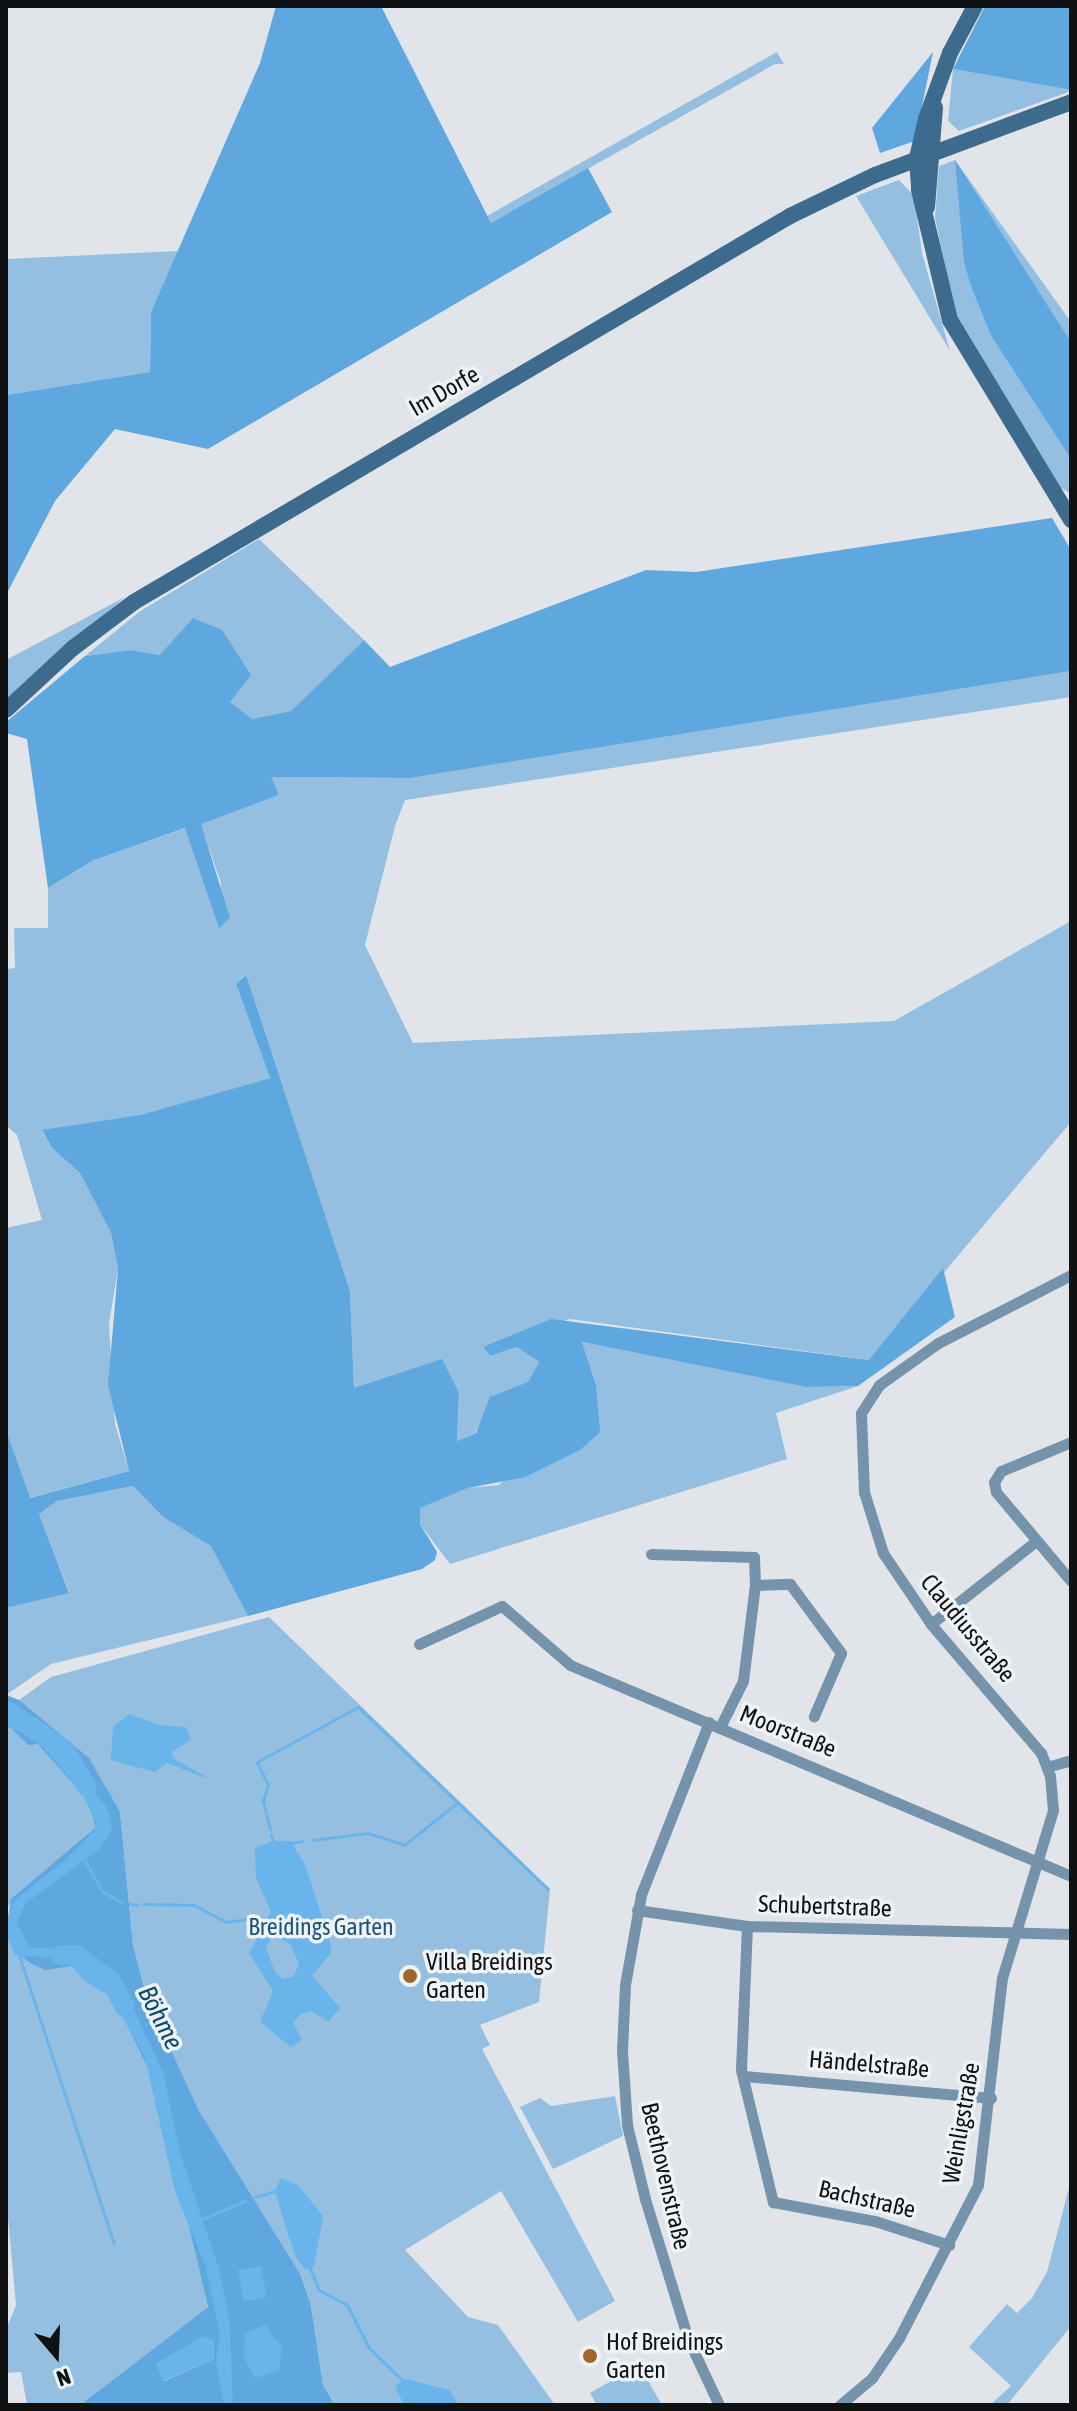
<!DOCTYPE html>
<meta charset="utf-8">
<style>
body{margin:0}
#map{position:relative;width:1077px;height:2411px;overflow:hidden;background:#e1e5e9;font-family:"Asap Condensed",sans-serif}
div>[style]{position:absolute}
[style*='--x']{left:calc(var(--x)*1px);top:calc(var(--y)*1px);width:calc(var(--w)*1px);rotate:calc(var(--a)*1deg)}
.green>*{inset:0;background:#95bfe1}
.forest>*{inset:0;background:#5ea7df}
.water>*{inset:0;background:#6ab4ec}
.stream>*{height:3px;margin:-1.5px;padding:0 1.5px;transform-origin:1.5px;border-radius:1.5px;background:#6ab4ec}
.river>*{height:20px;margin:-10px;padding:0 10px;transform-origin:10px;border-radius:10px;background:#6ab4ec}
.street>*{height:11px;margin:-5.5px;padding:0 5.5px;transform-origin:5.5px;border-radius:5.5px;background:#7593ab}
.secondary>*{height:16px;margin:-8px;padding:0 8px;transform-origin:8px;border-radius:8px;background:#3d6b8d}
.dots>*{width:22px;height:22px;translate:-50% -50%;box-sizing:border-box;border:4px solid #eef3f6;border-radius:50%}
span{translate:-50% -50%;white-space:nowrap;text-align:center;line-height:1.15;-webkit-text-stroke:7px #eef3f6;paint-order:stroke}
.street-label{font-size:24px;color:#0f1112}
.park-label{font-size:24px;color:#1d5378}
.poi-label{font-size:24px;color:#0f1112}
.left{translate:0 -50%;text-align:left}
.water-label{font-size:26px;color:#10496e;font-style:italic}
.frame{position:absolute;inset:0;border:8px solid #0f1112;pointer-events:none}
.north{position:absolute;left:16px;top:2315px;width:80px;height:80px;-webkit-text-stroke:6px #eef3f6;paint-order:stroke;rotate:161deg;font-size:22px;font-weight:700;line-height:32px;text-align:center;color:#0f1112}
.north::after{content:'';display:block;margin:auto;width:28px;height:36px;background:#0f1112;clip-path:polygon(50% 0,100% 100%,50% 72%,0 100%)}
</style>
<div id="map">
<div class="green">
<div style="clip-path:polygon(777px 52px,784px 64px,775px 64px,491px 223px,487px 216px)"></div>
<div style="clip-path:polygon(953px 69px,1071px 90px,1071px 91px,959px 131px,948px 121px)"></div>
<div style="clip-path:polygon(955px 160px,1071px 322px,1071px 342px,955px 162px,972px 289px,991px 336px,1071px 459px,1071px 494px,1060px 487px,956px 318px,935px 218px,939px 166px)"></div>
<div style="clip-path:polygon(899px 180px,914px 196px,922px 253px,950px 351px,856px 196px)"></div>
<div style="clip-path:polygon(178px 251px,151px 312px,150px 372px,6px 395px,6px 259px)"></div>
<div style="clip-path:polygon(259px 539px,364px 640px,291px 711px,252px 719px,160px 655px,131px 650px,85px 656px,139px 612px)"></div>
<div style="clip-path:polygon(125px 597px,6px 701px,6px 660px)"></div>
<div style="clip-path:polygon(1071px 671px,1071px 697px,405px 800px,395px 826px,365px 945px,413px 1043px,894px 1021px,1071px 921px,1071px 1122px,870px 1360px,570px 1319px,483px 1347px,490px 1356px,517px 1347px,539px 1362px,528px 1382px,488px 1408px,475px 1433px,457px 1441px,459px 1393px,354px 1388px,350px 1291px,245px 975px,236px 984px,270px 1078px,140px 1115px,42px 1131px,52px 1148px,80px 1173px,111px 1233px,118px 1269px,109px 1324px,115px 1424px,129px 1471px,29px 1498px,6px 1430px,6px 1228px,42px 1220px,17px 1135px,6px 1125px,6px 969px,15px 968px,14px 928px,48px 928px,48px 888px,92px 861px,186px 828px,219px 927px,221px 883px,200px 823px,279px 795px,270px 777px,411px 778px)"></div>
<div style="clip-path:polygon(582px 1342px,806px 1387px,858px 1386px,776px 1413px,787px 1459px,450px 1564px,420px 1524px,419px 1508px,468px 1488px,499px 1485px,596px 1385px)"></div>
<div style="clip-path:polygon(133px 1486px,163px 1517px,212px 1546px,248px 1616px,51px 1664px,6px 1695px,6px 1608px,69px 1592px,39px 1514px,56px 1501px)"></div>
<div style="clip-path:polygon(269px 1617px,550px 1889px,539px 2002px,480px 2025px,490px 2045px,482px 2049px,615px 2301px,578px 2322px,501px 2191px,405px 2250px,468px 2317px,498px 2325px,555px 2405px,334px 2403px,323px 2385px,311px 2306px,199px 2111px,146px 1995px,133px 1945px,120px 1812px,19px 1700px,51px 1677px)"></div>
<div style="clip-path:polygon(6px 1723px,38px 1743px,90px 1803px,95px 1828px,6px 1908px)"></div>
<div style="clip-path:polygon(6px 1931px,80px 1965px,107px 1984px,154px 2081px,208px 2307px,80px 2405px,27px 2405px,21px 2372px,6px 2373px,6px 2330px,16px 2305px,6px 2196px)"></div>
<div style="clip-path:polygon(615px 2096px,623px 2136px,553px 2169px,520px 2107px,540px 2098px,551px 2106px)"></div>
<div style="clip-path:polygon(1071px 2180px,1071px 2326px,1007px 2405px,990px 2405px,1011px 2386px,969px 2347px,1007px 2304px,1017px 2313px,1032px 2298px,1047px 2272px)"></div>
<div style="clip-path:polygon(639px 2365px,662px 2405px,597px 2405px,590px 2393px)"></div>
</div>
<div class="forest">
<div style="clip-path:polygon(276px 6px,381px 6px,491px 223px,588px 168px,612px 212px,208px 449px,115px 429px,55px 501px,6px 595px,6px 395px,150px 372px,151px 312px,260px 63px)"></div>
<div style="clip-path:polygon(985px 6px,1071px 6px,1071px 90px,953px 69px)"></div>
<div style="clip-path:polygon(933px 52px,915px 141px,880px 153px,872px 128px)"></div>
<div style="clip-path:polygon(955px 160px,1071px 342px,1071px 459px,991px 336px,972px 289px,964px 262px)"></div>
<div style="clip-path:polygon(1052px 518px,1071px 550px,1071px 671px,411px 778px,271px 777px,279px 795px,201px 824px,230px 918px,219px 928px,185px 828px,92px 861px,48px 888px,27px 739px,6px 733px,6px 722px,85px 656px,131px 650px,160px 655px,193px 618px,222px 630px,251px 675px,230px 702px,252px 719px,291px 711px,364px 640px,390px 667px,646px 570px,696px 572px)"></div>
<div style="clip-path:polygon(246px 975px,350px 1291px,354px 1388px,442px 1359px,459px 1393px,457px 1441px,476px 1433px,490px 1397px,528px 1382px,539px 1362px,517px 1347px,490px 1356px,483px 1347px,551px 1319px,869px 1360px,943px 1268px,955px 1317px,858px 1386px,806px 1387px,582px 1342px,596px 1385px,600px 1432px,580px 1450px,525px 1477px,468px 1488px,420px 1508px,420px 1524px,437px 1552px,435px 1560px,422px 1569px,248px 1616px,211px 1546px,163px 1517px,133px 1486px,57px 1501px,39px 1514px,69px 1593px,6px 1608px,6px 1430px,30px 1498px,129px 1471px,108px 1385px,118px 1269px,111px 1233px,80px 1173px,52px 1148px,42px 1130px,140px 1115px,270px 1078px,236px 984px)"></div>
<div style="clip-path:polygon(evenodd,6px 1695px,19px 1700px,89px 1758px,120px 1812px,133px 1945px,146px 1995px,199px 2111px,300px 2274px,311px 2306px,323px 2385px,335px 2405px,80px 2405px,208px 2307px,154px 2081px,107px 1984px,80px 1965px,45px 1970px,30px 1963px,14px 1950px,6px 1931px,11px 1899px,95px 1828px,90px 1803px,38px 1744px,28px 1745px,6px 1723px,6px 1695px,214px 2359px,164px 2381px,157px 2364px,157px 2363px,214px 2359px)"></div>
</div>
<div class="water">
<div style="clip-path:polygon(6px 1709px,55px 1744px,106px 1806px,111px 1820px,112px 1829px,100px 1849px,26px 1903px,16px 1923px,30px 1947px,73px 1951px,116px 1985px,131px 2004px,163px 2072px,180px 2153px,219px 2269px,230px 2324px,233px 2405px,224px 2405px,216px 2361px,220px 2336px,206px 2268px,175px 2191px,145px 2058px,112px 1997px,85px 1982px,66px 1959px,15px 1955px,6px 1935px,10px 1904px,67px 1858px,94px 1831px,96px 1823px,81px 1791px,37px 1740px,6px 1726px)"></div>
<div style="clip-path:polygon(129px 1714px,160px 1725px,186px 1727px,191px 1740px,172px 1752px,173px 1758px,211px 1780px,167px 1763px,155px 1772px,111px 1760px,113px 1727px)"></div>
<div style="clip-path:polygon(evenodd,273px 1841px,291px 1841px,306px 1867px,331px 1945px,331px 1953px,312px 1976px,340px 2008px,328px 2022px,312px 2011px,301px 2014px,293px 2023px,302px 2040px,291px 2047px,260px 2022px,273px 1991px,249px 1953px,271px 1912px,256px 1878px,255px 1848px,273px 1841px,273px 1935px,291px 1945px,299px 1964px,294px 1976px,283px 1979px,275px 1972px,266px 1948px,273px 1935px)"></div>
<div style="clip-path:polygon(281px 2178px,298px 2185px,323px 2216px,314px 2267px,305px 2269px,297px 2259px,288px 2235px,275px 2191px)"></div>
<div style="clip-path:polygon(261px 2266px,267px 2297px,244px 2302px,238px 2270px)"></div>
<div style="clip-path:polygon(265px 2325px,282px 2347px,279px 2371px,255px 2378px,244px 2357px,245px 2334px)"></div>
<div style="clip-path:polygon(203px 2336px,214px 2340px,215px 2359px,163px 2381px,157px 2363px)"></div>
<div style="clip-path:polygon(406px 2379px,449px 2390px,459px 2405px,404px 2405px,395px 2386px)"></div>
</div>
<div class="stream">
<div style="--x:270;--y:1829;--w:29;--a:-104"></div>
<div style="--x:263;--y:1801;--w:17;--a:-73"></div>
<div style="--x:268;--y:1785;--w:25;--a:-116"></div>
<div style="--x:257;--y:1762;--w:115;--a:-28.6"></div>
<div style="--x:358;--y:1707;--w:263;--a:43.8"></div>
<div style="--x:271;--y:1835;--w:6;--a:72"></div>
<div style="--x:312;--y:1840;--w:56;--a:-7.1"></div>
<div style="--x:368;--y:1833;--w:38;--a:18"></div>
<div style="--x:404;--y:1845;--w:66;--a:-38.3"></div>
<div style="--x:292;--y:1843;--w:10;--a:-11"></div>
<div style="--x:83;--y:1857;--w:39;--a:61"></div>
<div style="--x:102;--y:1891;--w:22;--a:30"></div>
<div style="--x:130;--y:1904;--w:8;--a:7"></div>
<div style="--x:143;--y:1904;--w:51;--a:1.1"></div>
<div style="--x:194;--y:1905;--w:36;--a:28"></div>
<div style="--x:226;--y:1922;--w:35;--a:-8"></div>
<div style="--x:18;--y:1952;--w:307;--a:71.8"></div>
<div style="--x:255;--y:2197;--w:21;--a:-17"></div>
<div style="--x:198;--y:2221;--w:51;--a:-23.1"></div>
<div style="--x:310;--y:2268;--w:24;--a:68"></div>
<div style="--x:319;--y:2290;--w:32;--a:28"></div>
<div style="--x:347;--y:2305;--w:48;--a:62.9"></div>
<div style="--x:369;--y:2348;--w:47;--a:44.1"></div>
</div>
<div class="river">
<div style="--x:6;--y:1710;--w:70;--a:33.9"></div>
<div style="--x:64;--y:1749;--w:44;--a:58.8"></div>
<div style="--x:61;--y:1955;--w:15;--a:0"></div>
<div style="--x:76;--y:1955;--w:45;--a:36.9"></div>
<div style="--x:112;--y:1982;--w:28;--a:63"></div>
</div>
<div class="street">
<div style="--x:1071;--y:1442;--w:76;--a:157.5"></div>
<div style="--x:1001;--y:1471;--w:13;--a:122"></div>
<div style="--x:994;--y:1482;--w:10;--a:79"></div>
<div style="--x:996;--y:1492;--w:116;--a:49.9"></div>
<div style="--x:651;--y:1554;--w:103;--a:1.7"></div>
<div style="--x:754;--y:1557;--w:28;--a:88"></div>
<div style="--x:931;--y:1624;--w:134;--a:-38.3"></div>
<div style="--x:419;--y:1644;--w:91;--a:-24.6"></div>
<div style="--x:502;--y:1606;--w:90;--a:40.9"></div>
<div style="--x:570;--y:1665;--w:544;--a:22.84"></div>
<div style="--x:709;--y:1722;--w:186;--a:111.5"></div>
<div style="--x:641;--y:1895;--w:91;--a:100.1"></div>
<div style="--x:625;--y:1985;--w:66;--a:92.6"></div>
<div style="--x:622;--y:2051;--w:74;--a:86.1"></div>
<div style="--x:627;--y:2125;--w:76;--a:76.3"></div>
<div style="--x:645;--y:2199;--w:146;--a:72.9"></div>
<div style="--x:688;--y:2339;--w:73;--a:64.8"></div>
<div style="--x:720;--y:1727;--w:51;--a:-63.4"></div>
<div style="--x:743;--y:1681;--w:97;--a:-82.9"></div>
<div style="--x:755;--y:1585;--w:35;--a:-2"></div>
<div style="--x:790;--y:1584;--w:86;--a:53.5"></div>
<div style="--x:841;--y:1653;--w:69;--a:113.2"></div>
<div style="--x:1047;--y:1767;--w:25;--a:-16"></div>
<div style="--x:637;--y:1910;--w:111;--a:8.3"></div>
<div style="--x:747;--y:1926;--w:324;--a:1.4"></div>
<div style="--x:747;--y:1926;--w:144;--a:92.4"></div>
<div style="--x:741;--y:2070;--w:136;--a:76.4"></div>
<div style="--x:773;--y:2202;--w:104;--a:10.6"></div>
<div style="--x:875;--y:2221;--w:78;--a:18"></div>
<div style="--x:744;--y:2076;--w:248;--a:5.1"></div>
<div style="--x:840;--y:2405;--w:42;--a:-40.2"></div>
<div style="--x:872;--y:2378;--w:48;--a:-56"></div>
<div style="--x:899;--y:2338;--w:172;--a:-62.7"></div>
<div style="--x:978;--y:2185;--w:208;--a:-83.4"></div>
<div style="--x:1002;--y:1978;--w:176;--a:-73.1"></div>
<div style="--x:1053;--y:1810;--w:34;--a:-95"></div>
<div style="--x:1050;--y:1776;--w:25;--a:-111"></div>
<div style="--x:1041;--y:1753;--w:170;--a:-130.5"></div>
<div style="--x:931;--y:1624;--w:86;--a:-124.1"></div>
<div style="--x:883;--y:1553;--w:64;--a:-107.3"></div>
<div style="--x:864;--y:1492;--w:79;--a:-92.2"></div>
<div style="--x:861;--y:1413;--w:33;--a:-57"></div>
<div style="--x:879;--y:1385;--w:72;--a:-35.4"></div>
<div style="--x:938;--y:1343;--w:149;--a:-27.1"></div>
</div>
<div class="secondary">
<div style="--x:975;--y:6;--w:53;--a:118"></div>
<div style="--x:950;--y:53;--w:70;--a:110"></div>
<div style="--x:926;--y:119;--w:40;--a:103"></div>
<div style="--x:917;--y:158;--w:32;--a:86"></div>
<div style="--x:919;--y:190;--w:134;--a:76.6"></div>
<div style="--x:950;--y:320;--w:234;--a:58.8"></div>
<div style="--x:927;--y:207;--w:100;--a:-85.4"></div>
<div style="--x:6;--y:710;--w:91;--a:-42.8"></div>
<div style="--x:73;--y:648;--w:76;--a:-37"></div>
<div style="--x:134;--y:602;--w:761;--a:-30.47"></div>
<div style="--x:790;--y:216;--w:94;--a:-25.8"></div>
<div style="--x:875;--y:175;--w:209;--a:-20.4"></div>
</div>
<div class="dots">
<div style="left:410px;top:1976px;background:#a26628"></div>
<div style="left:590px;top:2356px;background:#a26628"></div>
</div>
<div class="street-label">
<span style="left:444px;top:391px;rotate:-30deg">Im Dorfe</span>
<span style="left:968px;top:1628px;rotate:50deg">Claudiusstraße</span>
<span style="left:788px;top:1731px;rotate:22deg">Moorstraße</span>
<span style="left:825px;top:1906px;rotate:2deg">Schubertstraße</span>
<span style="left:869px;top:2064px;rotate:5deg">Händelstraße</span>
<span style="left:961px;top:2123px;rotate:-80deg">Weinligstraße</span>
<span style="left:666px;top:2176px;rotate:77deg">Beethovenstraße</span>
<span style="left:867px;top:2199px;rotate:13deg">Bachstraße</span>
</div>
<div class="park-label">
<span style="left:321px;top:1927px">Breidings Garten</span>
</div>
<div class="poi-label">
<span class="left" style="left:426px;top:1976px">Villa Breidings<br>Garten</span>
<span class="left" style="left:606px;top:2356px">Hof Breidings<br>Garten</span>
</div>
<div class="water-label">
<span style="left:160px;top:2018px;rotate:63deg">Böhme</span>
</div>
<div class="frame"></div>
<div class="north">N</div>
</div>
